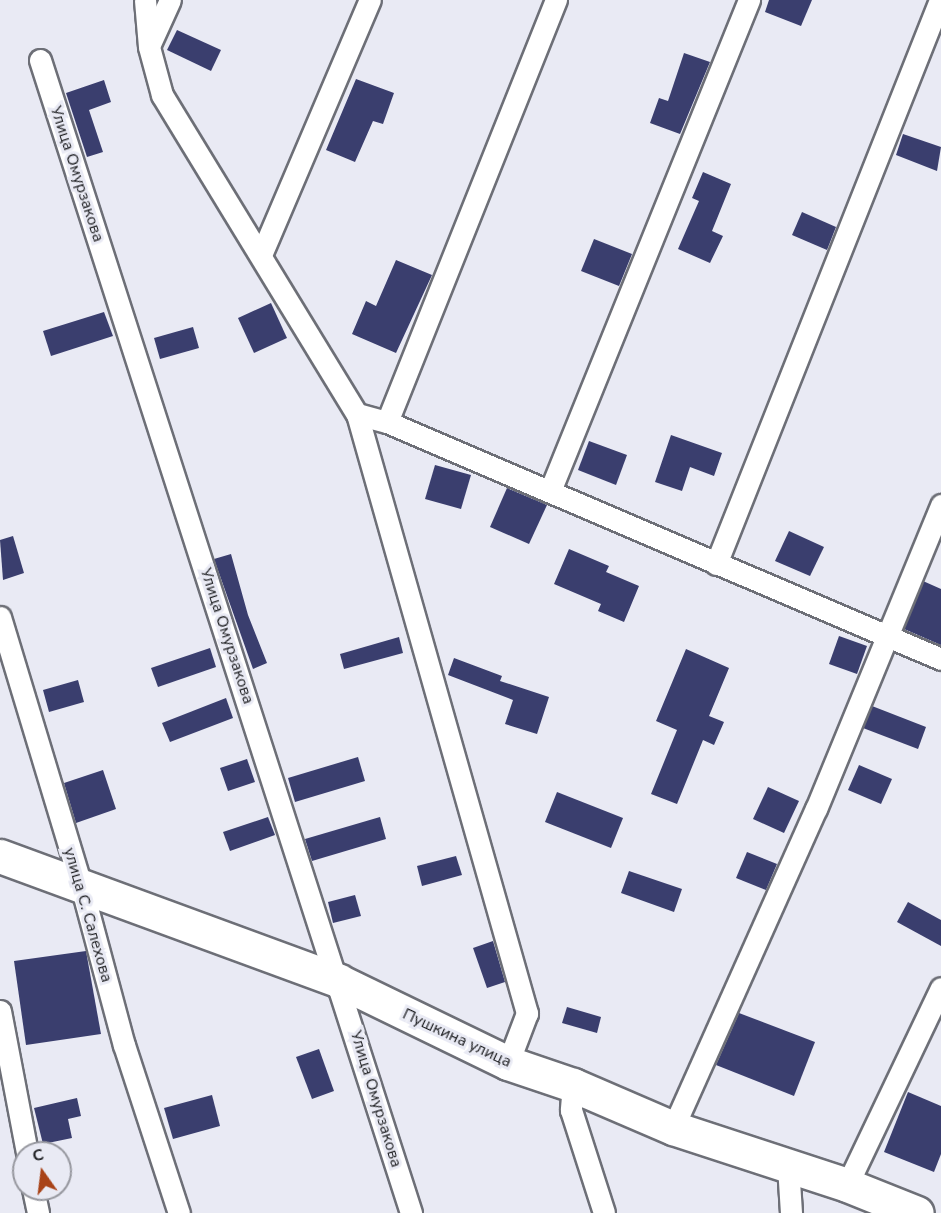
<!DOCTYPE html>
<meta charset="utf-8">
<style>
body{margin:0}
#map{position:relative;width:941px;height:1213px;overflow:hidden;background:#e9eaf4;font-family:"Nunito Sans",sans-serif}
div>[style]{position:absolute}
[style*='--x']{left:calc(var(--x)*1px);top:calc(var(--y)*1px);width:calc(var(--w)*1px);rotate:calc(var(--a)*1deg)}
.building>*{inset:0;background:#3a3e6e}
.roads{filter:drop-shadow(2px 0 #6d6f77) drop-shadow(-2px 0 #6d6f77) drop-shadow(0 2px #6d6f77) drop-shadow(0 -2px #6d6f77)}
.street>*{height:21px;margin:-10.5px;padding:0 10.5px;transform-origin:10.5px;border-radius:10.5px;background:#fff}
.highway>*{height:33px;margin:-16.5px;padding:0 16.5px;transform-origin:16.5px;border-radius:16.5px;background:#fff}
span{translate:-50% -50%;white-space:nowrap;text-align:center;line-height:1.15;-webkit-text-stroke:6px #e9eaf4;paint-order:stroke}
.street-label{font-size:16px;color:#1c1d20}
.north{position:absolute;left:12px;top:1141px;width:60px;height:60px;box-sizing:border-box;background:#e9eaf4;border:2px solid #97989f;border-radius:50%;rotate:346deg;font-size:16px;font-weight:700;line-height:24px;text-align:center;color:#1c1d20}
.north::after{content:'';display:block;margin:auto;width:21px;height:27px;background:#a84318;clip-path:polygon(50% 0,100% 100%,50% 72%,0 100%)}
</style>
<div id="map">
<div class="building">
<div style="clip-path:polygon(769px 0,812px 0,801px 26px,765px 12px)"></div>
<div style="clip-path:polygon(177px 30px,221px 50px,211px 71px,167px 50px)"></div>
<div style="clip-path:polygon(684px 53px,710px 62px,680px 134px,650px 123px,659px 98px,668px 101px)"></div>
<div style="clip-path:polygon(356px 79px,394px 93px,383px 124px,373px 121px,355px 162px,326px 150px)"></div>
<div style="clip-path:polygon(104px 80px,111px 102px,89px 110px,103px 152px,87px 157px,66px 93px)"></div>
<div style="clip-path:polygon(903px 134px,941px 147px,937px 171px,896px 155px)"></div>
<div style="clip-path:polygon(703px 172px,731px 184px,712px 231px,723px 236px,710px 263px,678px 249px,699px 201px,692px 198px)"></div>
<div style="clip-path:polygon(802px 212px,836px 227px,827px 250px,792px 235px)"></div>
<div style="clip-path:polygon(594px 239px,632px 254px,619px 286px,581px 271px)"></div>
<div style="clip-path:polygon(396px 260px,432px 275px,396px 353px,352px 334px,366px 301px,376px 306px)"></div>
<div style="clip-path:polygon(271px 303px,287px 338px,254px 353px,238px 318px)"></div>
<div style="clip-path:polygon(104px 312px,113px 336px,51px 356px,43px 331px)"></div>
<div style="clip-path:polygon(193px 327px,199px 348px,160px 359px,154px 338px)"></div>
<div style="clip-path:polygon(671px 435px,722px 453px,714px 476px,690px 467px,682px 491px,655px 482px)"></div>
<div style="clip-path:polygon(589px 441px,627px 455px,616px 485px,578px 470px)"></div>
<div style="clip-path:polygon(435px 465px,471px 475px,461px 509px,425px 499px)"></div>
<div style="clip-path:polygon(507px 488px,547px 505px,529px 544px,490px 527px)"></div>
<div style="clip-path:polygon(789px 531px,824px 547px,810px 576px,775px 561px)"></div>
<div style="clip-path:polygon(13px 536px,24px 573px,3px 580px,0 540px)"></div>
<div style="clip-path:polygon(569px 549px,609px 566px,606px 572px,639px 586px,624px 622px,598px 611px,601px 604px,554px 584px)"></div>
<div style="clip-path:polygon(231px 554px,248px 615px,267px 663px,253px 669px,214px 559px)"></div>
<div style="clip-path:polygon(923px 581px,941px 589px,941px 645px,904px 629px)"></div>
<div style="clip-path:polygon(839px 636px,867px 646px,857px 674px,829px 664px)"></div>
<div style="clip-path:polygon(399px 637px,403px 653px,344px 669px,340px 654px)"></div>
<div style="clip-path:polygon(210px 648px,216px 667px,158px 687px,151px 668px)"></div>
<div style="clip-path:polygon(686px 649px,729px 668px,709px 716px,724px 722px,714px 745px,703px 740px,677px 804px,651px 794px,677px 730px,656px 721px)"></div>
<div style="clip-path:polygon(454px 658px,502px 676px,500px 681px,549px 697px,537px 734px,505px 724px,513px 700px,448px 675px)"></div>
<div style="clip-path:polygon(78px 680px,84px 702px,49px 712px,43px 690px)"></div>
<div style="clip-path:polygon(226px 698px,233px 718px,170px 742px,162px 723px)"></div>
<div style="clip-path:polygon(872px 706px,926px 727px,918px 749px,863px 728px)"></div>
<div style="clip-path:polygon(358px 757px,365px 781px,295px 802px,288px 778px)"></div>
<div style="clip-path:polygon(247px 759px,255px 782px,228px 791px,220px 768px)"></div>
<div style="clip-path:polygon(859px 765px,892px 779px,881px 804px,848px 790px)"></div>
<div style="clip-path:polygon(103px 770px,116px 809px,76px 823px,64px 783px)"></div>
<div style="clip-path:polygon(768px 787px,799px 801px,784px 833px,753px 819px)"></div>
<div style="clip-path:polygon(557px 792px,623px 818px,611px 848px,545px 822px)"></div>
<div style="clip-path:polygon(268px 817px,275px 835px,230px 851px,223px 832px)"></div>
<div style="clip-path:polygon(380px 817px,386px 839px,312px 861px,305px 839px)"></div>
<div style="clip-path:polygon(747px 852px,777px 864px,766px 890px,736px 878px)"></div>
<div style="clip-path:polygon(456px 856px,462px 875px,422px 886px,417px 866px)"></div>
<div style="clip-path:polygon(629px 871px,682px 889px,674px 912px,621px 893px)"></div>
<div style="clip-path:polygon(355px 895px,361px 916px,333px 923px,328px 902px)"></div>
<div style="clip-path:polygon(908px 902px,941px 920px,941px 946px,897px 922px)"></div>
<div style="clip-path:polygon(493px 941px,505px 982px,487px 988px,473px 948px)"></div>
<div style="clip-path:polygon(86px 951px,101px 1034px,26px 1045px,14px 961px)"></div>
<div style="clip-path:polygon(567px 1007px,601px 1017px,597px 1033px,562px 1023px)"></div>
<div style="clip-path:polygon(739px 1013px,815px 1042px,794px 1096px,716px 1065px)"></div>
<div style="clip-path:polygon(319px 1049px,334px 1091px,312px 1099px,296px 1057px)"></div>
<div style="clip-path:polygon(908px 1092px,941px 1106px,941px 1154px,934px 1172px,884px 1152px)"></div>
<div style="clip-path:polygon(212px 1095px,220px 1126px,173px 1139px,164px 1108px)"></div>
<div style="clip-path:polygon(77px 1098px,81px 1116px,68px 1119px,72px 1138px,43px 1144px,34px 1108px)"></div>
</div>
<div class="roads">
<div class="street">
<div style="--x:145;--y:0;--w:47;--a:85.1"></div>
<div style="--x:149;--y:47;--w:50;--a:74.8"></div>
<div style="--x:162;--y:95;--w:374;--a:58.6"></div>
<div style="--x:357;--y:414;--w:623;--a:74.16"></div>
<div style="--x:527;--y:1013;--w:53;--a:110.8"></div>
<div style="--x:150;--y:44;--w:48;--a:-65.6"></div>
<div style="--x:40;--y:60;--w:1211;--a:72.16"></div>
<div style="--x:261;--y:255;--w:277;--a:-66.9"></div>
<div style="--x:357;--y:414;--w:31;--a:15"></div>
<div style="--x:387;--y:422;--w:603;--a:23.16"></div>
<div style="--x:387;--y:422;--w:455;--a:-68.2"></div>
<div style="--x:550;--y:491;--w:530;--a:-67.94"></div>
<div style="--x:716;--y:564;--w:607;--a:-68.34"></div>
<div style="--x:0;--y:617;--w:280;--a:73.2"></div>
<div style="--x:81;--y:885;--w:166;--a:75"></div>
<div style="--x:124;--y:1045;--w:177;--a:71.9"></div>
<div style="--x:0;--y:1011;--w:145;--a:79.2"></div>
<div style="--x:573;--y:1085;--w:25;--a:95"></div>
<div style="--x:571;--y:1110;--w:108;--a:72.2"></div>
<div style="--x:673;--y:1128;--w:350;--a:-65.9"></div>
<div style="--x:816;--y:809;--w:329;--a:-67.6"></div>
<div style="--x:788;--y:1165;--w:48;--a:86.4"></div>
<div style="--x:847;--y:1185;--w:218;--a:-64.5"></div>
<div style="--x:33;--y:1189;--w:25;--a:78"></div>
</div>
<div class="highway">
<div style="--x:0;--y:856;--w:361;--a:20.2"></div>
<div style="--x:339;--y:981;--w:188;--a:25.9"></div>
<div style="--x:508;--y:1063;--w:69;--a:18.7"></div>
<div style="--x:573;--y:1085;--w:109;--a:23.3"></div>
<div style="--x:673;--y:1128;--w:183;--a:18.1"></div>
<div style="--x:847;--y:1185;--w:75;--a:21.8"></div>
</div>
</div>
<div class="street-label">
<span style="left:77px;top:174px;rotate:72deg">Улица Омурзакова</span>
<span style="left:227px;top:636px;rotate:72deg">Улица Омурзакова</span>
<span style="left:88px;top:915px;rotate:74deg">улица С. Салехова</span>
<span style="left:457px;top:1038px;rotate:25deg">Пушкина улица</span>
<span style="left:376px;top:1099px;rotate:73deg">Улица Омурзакова</span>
</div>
<div class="north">С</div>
</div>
